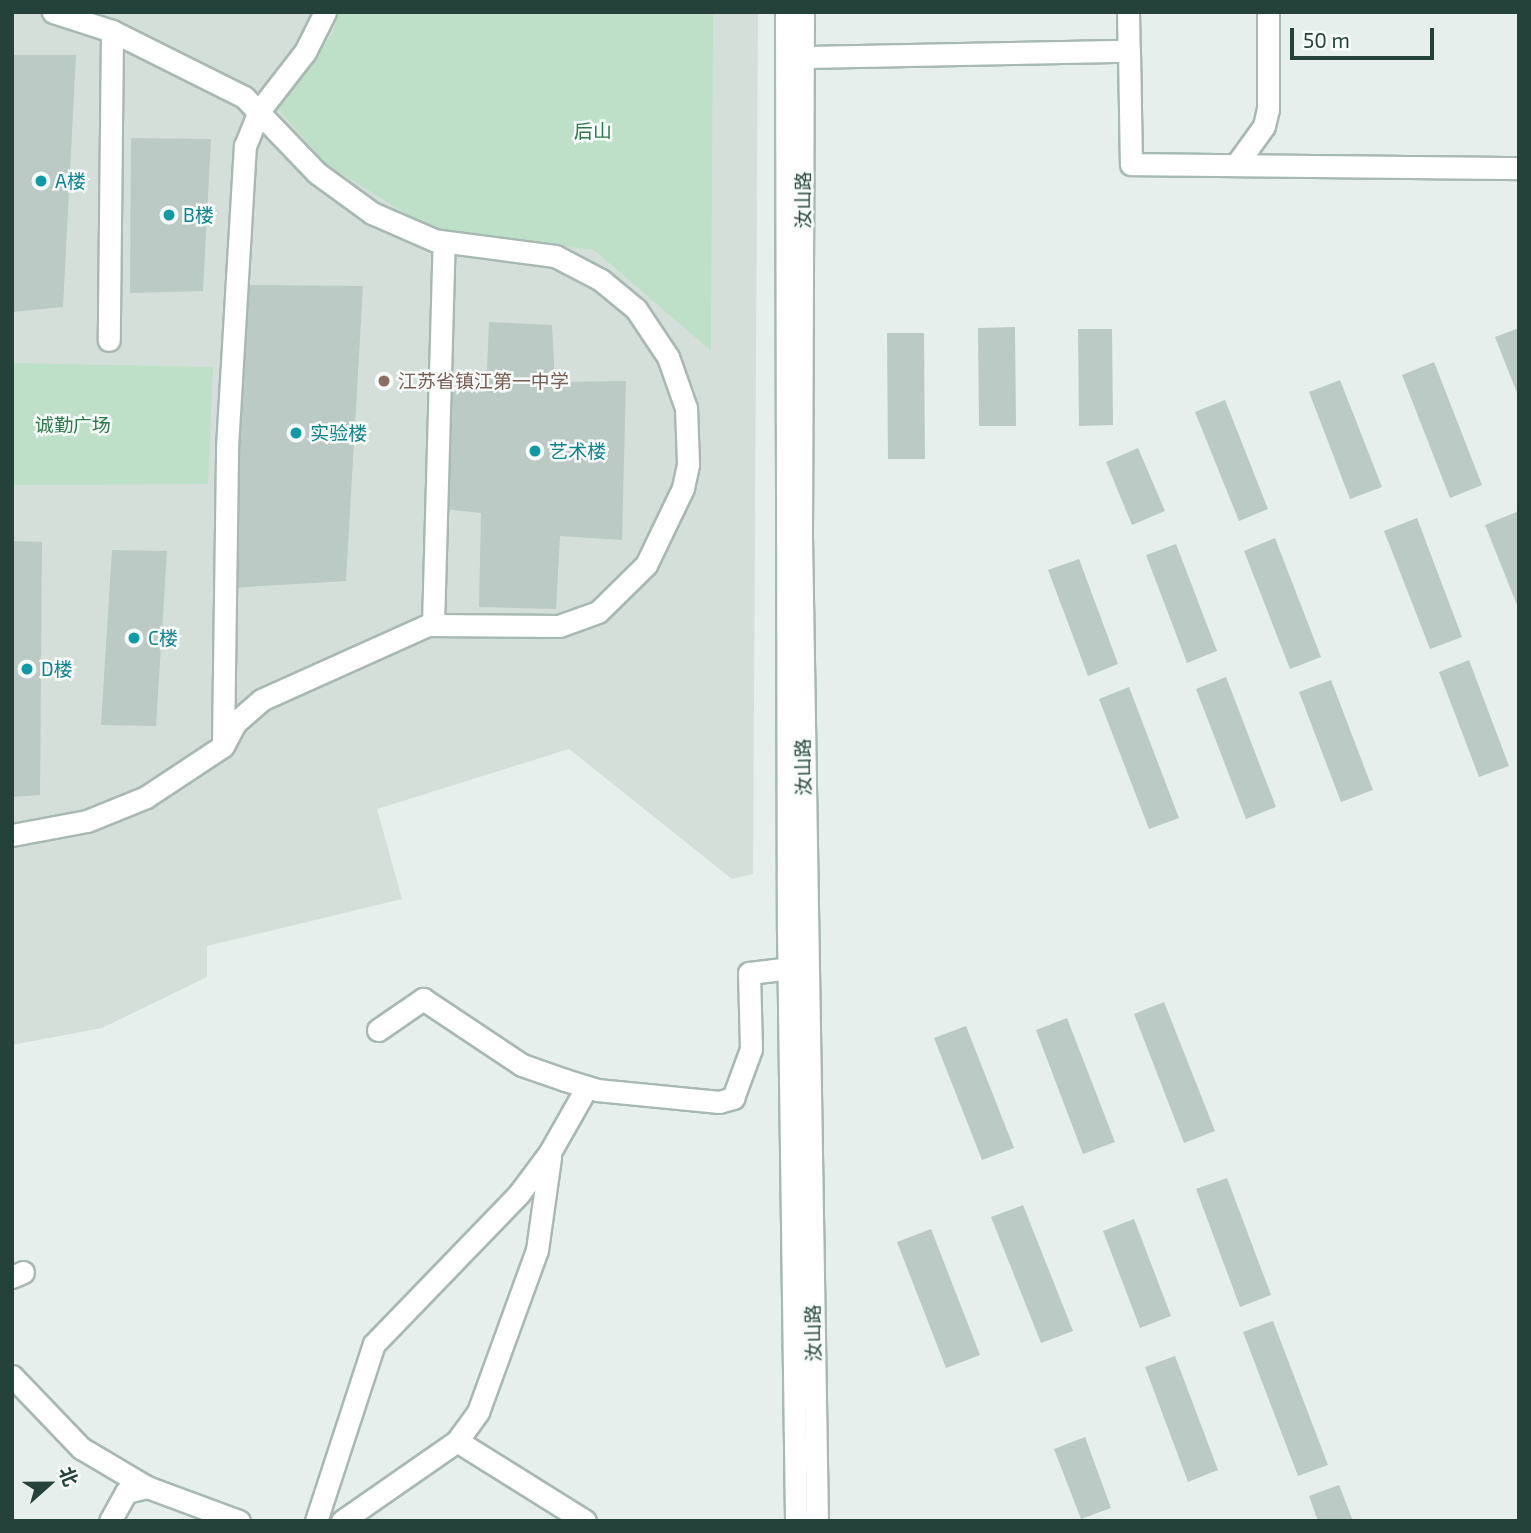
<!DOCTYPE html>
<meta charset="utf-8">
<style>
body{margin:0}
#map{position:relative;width:1531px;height:1533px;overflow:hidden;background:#e6efeb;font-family:"Exo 2","Noto Sans SC",sans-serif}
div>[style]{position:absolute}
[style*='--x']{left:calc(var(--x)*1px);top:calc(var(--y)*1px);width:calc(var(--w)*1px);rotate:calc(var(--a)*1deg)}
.built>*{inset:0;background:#d4dfda}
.green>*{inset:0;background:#bfe0c8}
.building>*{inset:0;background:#bbcac4}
.roads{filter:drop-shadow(2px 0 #a8b8b2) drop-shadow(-2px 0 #a8b8b2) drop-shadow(0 2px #a8b8b2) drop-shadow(0 -2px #a8b8b2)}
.minor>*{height:21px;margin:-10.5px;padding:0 10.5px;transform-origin:10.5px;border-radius:10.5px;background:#fff}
.dots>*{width:19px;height:19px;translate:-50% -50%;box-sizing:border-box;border:4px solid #f7fbf9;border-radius:50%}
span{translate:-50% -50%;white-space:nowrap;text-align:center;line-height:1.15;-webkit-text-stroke:5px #f7fbf9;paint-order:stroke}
.park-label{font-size:19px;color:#2d7a4b}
.culture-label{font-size:19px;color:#0d838f}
.left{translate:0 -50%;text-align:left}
.street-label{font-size:19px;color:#24423a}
.education-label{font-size:19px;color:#785e54}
.frame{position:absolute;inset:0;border:14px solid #24423a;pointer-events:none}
.north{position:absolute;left:14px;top:1449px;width:70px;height:70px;-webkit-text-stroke:5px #f7fbf9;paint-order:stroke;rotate:69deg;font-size:19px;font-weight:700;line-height:28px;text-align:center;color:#24423a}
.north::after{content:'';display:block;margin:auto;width:24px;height:32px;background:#24423a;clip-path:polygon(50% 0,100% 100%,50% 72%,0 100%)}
.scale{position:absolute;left:1290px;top:28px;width:144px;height:32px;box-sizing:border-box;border:4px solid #24423a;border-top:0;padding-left:9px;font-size:21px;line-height:24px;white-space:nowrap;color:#24423a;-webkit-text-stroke:5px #f7fbf9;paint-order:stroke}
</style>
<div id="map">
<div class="built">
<div style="clip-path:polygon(12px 12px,758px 12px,753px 874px,732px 879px,569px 749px,377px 809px,402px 899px,207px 946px,207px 977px,102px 1028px,12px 1045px)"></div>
</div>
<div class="green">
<div style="clip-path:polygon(338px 12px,713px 12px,711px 351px,594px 250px,434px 231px,327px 165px,275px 106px,333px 33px)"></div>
<div style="clip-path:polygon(12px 363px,213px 367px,208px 484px,12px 485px)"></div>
</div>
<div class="building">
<div style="clip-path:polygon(12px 55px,76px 55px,63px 307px,12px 312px)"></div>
<div style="clip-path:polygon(131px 138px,211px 139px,203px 291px,130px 293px)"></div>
<div style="clip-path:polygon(243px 285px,363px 286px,346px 581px,231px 588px)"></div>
<div style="clip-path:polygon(489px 322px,552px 325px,555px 382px,626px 381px,622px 540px,560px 536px,556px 609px,479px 607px,481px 513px,444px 509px,449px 391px,486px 392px)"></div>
<div style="clip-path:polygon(1015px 327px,1016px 426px,979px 426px,978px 328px)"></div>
<div style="clip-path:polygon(1519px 328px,1519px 398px,1495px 337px)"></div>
<div style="clip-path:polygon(1078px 329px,1112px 329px,1113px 425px,1079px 426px)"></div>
<div style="clip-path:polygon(887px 333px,924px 333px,925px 459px,888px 459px)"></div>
<div style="clip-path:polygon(1434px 362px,1482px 485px,1450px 498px,1402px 375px)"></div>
<div style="clip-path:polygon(1340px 380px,1382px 487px,1350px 499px,1309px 392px)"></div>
<div style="clip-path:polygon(1225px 400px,1268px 509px,1239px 521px,1195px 412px)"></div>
<div style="clip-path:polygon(1138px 448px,1165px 511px,1132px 525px,1106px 462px)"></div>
<div style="clip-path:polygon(1519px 511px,1519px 610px,1485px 525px)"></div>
<div style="clip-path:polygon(1417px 518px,1462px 637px,1430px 649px,1384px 531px)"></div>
<div style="clip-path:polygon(1275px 538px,1321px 657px,1290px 669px,1244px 551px)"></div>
<div style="clip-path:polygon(12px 541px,42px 542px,40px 795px,12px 797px)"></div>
<div style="clip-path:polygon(1176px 544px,1217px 651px,1187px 663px,1146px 555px)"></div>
<div style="clip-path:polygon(112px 550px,167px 551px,156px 726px,101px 725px)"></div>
<div style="clip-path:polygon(1079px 559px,1118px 664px,1088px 676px,1048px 570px)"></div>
<div style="clip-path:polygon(1469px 660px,1509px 766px,1479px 777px,1439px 672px)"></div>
<div style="clip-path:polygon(1226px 677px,1276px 807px,1246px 819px,1196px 689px)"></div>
<div style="clip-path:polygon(1331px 680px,1373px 790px,1341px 802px,1299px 692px)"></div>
<div style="clip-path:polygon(1129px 687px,1179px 818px,1149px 829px,1099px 699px)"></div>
<div style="clip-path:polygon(1164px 1002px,1215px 1131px,1184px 1143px,1134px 1014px)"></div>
<div style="clip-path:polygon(1067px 1018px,1115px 1142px,1083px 1154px,1036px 1030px)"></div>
<div style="clip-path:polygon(966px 1026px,1014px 1148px,982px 1160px,934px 1038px)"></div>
<div style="clip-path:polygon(1227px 1178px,1271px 1295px,1240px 1307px,1196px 1189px)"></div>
<div style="clip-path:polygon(1023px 1205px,1073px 1331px,1041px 1343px,991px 1217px)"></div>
<div style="clip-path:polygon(1134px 1219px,1171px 1316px,1140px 1328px,1103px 1231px)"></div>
<div style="clip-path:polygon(931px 1229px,980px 1355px,946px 1368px,897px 1242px)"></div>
<div style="clip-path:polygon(1273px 1321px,1328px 1465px,1298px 1476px,1243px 1332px)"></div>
<div style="clip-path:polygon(1175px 1356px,1218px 1470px,1188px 1482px,1145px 1367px)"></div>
<div style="clip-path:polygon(1085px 1437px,1111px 1508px,1081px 1519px,1054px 1449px)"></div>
<div style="clip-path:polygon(1339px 1485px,1353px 1521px,1318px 1521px,1309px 1496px)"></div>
</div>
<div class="roads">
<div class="minor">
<div style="--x:53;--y:12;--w:62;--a:17.9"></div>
<div style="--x:112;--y:31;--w:309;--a:90.6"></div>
<div style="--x:786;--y:12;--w:919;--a:89.88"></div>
<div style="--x:788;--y:931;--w:590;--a:89.22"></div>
<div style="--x:803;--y:12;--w:525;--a:90.22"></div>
<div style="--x:801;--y:537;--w:984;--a:89.07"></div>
<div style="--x:1128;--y:12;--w:39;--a:89"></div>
<div style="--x:804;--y:57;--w:325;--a:-1.1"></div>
<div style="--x:1129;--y:51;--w:113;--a:89"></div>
<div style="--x:1131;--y:164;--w:388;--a:0.6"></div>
<div style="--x:1236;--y:165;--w:48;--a:-54.3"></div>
<div style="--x:1264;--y:126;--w:17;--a:-77"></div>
<div style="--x:1268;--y:109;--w:97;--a:-90"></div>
<div style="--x:433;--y:625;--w:383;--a:-88.4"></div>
<div style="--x:223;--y:742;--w:295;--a:-89.2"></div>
<div style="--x:227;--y:447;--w:302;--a:-86.6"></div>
<div style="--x:245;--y:146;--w:38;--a:-68"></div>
<div style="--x:259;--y:111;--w:75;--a:-52.1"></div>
<div style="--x:305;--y:52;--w:45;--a:-63.4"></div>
<div style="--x:12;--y:835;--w:76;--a:-10.6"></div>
<div style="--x:87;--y:821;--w:64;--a:-22.1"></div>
<div style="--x:146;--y:797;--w:92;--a:-33.5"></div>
<div style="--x:223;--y:746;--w:26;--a:-62"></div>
<div style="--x:235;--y:723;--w:35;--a:-41"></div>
<div style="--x:261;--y:700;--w:183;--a:-24.2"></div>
<div style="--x:428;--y:625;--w:131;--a:0.4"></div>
<div style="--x:559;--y:626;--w:41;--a:-19.7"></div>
<div style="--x:598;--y:612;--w:67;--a:-44.4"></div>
<div style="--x:646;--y:565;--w:85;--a:-64.3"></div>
<div style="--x:683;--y:488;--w:25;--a:-78"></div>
<div style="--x:688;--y:464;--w:56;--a:-92"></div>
<div style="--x:686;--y:408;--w:54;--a:-109.4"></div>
<div style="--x:668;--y:357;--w:58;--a:-123.7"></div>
<div style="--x:636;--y:309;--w:45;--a:-140.4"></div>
<div style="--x:601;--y:280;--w:52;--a:-152.4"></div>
<div style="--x:555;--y:256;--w:122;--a:-172.5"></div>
<div style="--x:434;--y:240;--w:68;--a:-156.5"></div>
<div style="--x:372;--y:213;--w:68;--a:-144"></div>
<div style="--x:317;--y:173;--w:105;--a:-133.8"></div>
<div style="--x:244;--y:97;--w:148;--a:-153.4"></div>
<div style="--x:378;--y:1030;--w:55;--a:-34.6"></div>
<div style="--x:423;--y:999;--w:119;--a:33.7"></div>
<div style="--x:522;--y:1065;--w:46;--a:19.2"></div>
<div style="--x:565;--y:1080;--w:34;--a:17"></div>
<div style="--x:597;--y:1090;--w:123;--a:5.6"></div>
<div style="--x:719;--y:1102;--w:15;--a:-16"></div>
<div style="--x:733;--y:1098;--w:52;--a:-69.8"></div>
<div style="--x:751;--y:1049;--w:76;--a:-91.5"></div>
<div style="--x:749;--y:973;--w:51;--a:-6.7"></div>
<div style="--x:12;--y:1277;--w:12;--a:-24"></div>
<div style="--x:12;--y:1376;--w:100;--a:46.2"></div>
<div style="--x:81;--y:1448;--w:77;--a:30.6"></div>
<div style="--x:457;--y:1441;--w:36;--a:-54"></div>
<div style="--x:478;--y:1412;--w:172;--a:-70"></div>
<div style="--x:537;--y:1250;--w:94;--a:-82"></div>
<div style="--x:110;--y:1521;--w:33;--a:-61"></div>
<div style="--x:126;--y:1492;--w:22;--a:-13"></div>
<div style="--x:147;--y:1487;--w:98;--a:20.3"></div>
<div style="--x:316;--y:1521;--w:186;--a:-71.9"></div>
<div style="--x:374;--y:1344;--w:207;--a:-46"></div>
<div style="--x:518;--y:1195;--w:54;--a:-53.3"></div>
<div style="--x:550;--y:1152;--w:75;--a:-60.4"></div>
<div style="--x:342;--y:1521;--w:140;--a:-34.8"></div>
<div style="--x:457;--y:1441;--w:151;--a:32"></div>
</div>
</div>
<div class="dots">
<div style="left:41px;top:181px;background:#0f9aa8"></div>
<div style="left:169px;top:215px;background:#0f9aa8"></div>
<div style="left:384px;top:381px;background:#8d6e63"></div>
<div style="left:296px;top:433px;background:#0f9aa8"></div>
<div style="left:535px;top:451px;background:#0f9aa8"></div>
<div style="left:134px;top:638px;background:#0f9aa8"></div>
<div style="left:27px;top:669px;background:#0f9aa8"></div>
</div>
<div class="park-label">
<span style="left:593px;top:131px">后山</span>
<span style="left:73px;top:425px">诚勤广场</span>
</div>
<div class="culture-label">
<span class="left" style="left:55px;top:181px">A楼</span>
<span class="left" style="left:183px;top:215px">B楼</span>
<span class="left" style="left:310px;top:433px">实验楼</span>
<span class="left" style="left:549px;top:451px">艺术楼</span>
<span class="left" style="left:148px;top:638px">C楼</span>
<span class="left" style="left:41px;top:669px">D楼</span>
</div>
<div class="street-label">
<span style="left:803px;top:200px;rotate:-90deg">汝山路</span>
<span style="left:803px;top:767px;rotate:-91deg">汝山路</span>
<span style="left:813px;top:1333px;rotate:-91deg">汝山路</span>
</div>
<div class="education-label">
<span class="left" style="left:398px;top:381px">江苏省镇江第一中学</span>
</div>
<div class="frame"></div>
<div class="north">北</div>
<div class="scale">50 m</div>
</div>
